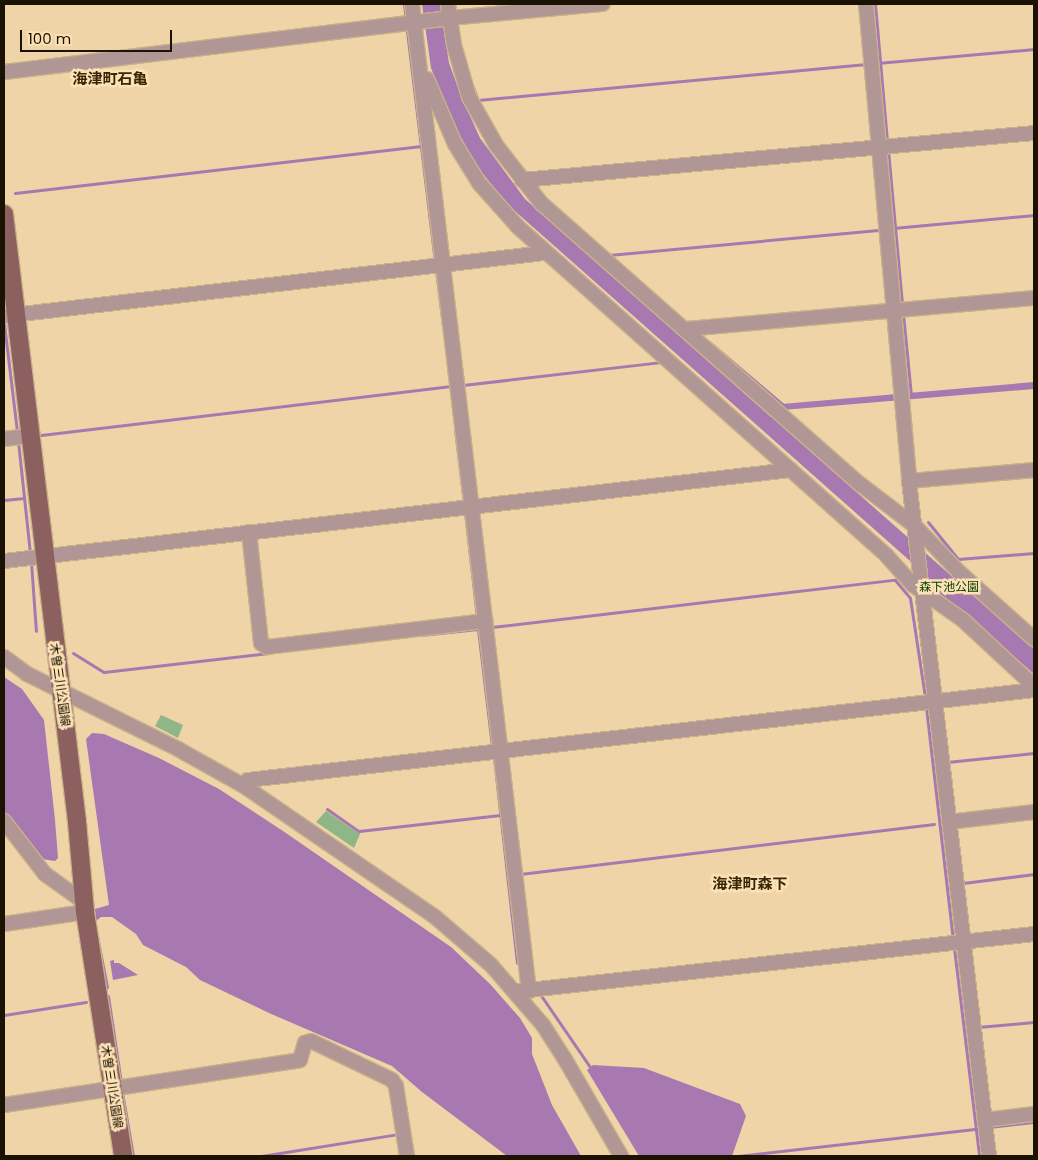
<!DOCTYPE html>
<meta charset="utf-8">
<style>
body{margin:0}
#map{position:relative;width:1038px;height:1160px;overflow:hidden;background:#efd4a7;font-family:Poppins,"Noto Sans JP",sans-serif}
div>[style]{position:absolute}
[style*='--x']{left:calc(var(--x)*1px);top:calc(var(--y)*1px);width:calc(var(--w)*1px);rotate:calc(var(--a)*1deg)}
.green>*{inset:0;background:#8eb687}
.water>*{inset:0;background:#a779b0}
.stream>*{height:3px;margin:-1.5px;padding:0 1.5px;transform-origin:1.5px;border-radius:1.5px;background:#a779b0}
.roads{filter:drop-shadow(1px 0 #c9b189) drop-shadow(-1px 0 #c9b189) drop-shadow(0 1px #c9b189) drop-shadow(0 -1px #c9b189)}
.minor>*{height:14px;margin:-7px;padding:0 7px;transform-origin:7px;border-radius:7px;background:#b09796}
.major>*{height:18px;margin:-9px;padding:0 9px;transform-origin:9px;border-radius:9px;background:#8b605f}
span{translate:-50% -50%;white-space:nowrap;text-align:center;line-height:1.15;-webkit-text-stroke:5px #fce1b4;paint-order:stroke}
.park-label{font-size:12px;color:#053900}
.street-label{font-size:12px;color:#1b1203}
.quarter-label{font-size:15px;color:#382706;font-weight:700}
.frame{position:absolute;inset:0;border:5px solid #1b1203;pointer-events:none}
.scale{position:absolute;left:20px;top:30px;width:152px;height:22px;box-sizing:border-box;border:2px solid #1b1203;border-top:0;padding-left:6px;font-size:15px;line-height:18px;white-space:nowrap;color:#1b1203;-webkit-text-stroke:4px #fce1b4;paint-order:stroke}
</style>
<div id="map">
<div class="green">
<div style="clip-path:polygon(161px 715px,183px 725px,178px 738px,155px 726px)"></div>
<div style="clip-path:polygon(326px 811px,360px 834px,354px 848px,316px 822px)"></div>
</div>
<div class="water">
<div style="clip-path:polygon(422px 4px,440px 4px,449px 63px,461px 96px,480px 138px,525px 199px,771px 417px,778px 405px,782px 404px,1034px 382px,1034px 389px,783px 410px,775px 420px,1034px 649px,1034px 674px,929px 584px,909px 560px,507px 204px,476px 165px,451px 119px,431px 68px)"></div>
<div style="clip-path:polygon(4px 677px,22px 689px,44px 720px,55px 820px,58px 858px,55px 861px,42px 859px,4px 811px)"></div>
<div style="clip-path:polygon(92px 733px,104px 734px,159px 758px,219px 789px,283px 831px,451px 947px,490px 984px,520px 1018px,532px 1038px,532px 1054px,552px 1105px,581px 1156px,507px 1156px,422px 1092px,392px 1066px,269px 1013px,200px 980px,186px 967px,143px 945px,136px 934px,112px 917px,101px 917px,96px 921px,95px 909px,109px 905px,86px 739px)"></div>
<div style="clip-path:polygon(114px 960px,114px 963px,119px 963px,138px 975px,113px 980px,110px 961px)"></div>
<div style="clip-path:polygon(593px 1065px,644px 1068px,740px 1104px,746px 1116px,732px 1156px,639px 1156px,587px 1070px)"></div>
</div>
<div class="stream">
<div style="--x:404;--y:4;--w:16;--a:83"></div>
<div style="--x:875;--y:4;--w:138;--a:85"></div>
<div style="--x:407;--y:31;--w:233;--a:83.1"></div>
<div style="--x:877;--y:63;--w:158;--a:-5.1"></div>
<div style="--x:472;--y:85;--w:14;--a:69"></div>
<div style="--x:478;--y:100;--w:390;--a:-5.3"></div>
<div style="--x:888;--y:150;--w:156;--a:84.8"></div>
<div style="--x:15;--y:193;--w:409;--a:-6.6"></div>
<div style="--x:893;--y:228;--w:142;--a:-5.3"></div>
<div style="--x:609;--y:255;--w:273;--a:-5.3"></div>
<div style="--x:436;--y:270;--w:56;--a:82.9"></div>
<div style="--x:903;--y:314;--w:82;--a:84.4"></div>
<div style="--x:4;--y:324;--w:108;--a:83.1"></div>
<div style="--x:709;--y:342;--w:96;--a:40.3"></div>
<div style="--x:782;--y:404;--w:3;--a:90"></div>
<div style="--x:463;--y:385;--w:199;--a:-6.6"></div>
<div style="--x:455;--y:429;--w:75;--a:83.1"></div>
<div style="--x:41;--y:435;--w:413;--a:-6.8"></div>
<div style="--x:18;--y:441;--w:113;--a:83.9"></div>
<div style="--x:4;--y:500;--w:20;--a:-6"></div>
<div style="--x:465;--y:512;--w:107;--a:83.5"></div>
<div style="--x:928;--y:522;--w:48;--a:51"></div>
<div style="--x:958;--y:559;--w:76;--a:-4.5"></div>
<div style="--x:31;--y:562;--w:69;--a:85.9"></div>
<div style="--x:492;--y:627;--w:406;--a:-6.7"></div>
<div style="--x:895;--y:580;--w:23;--a:50"></div>
<div style="--x:910;--y:598;--w:100;--a:81.4"></div>
<div style="--x:478;--y:629;--w:119;--a:83.2"></div>
<div style="--x:421;--y:635;--w:57;--a:-6"></div>
<div style="--x:73;--y:653;--w:36;--a:32"></div>
<div style="--x:104;--y:672;--w:166;--a:-6.6"></div>
<div style="--x:926;--y:707;--w:234;--a:83.4"></div>
<div style="--x:494;--y:758;--w:206;--a:83.6"></div>
<div style="--x:947;--y:762;--w:87;--a:-5.9"></div>
<div style="--x:327;--y:809;--w:39;--a:35"></div>
<div style="--x:359;--y:831;--w:142;--a:-6.5"></div>
<div style="--x:520;--y:874;--w:417;--a:-6.9"></div>
<div style="--x:963;--y:883;--w:72;--a:-7.2"></div>
<div style="--x:97;--y:936;--w:52;--a:78.9"></div>
<div style="--x:954;--y:948;--w:209;--a:83.1"></div>
<div style="--x:540;--y:994;--w:92;--a:55.6"></div>
<div style="--x:108;--y:996;--w:88;--a:81.5"></div>
<div style="--x:4;--y:1015;--w:83;--a:-9"></div>
<div style="--x:978;--y:1027;--w:56;--a:-5.1"></div>
<div style="--x:122;--y:1092;--w:65;--a:80.2"></div>
<div style="--x:989;--y:1127;--w:45;--a:-6.3"></div>
<div style="--x:261;--y:1156;--w:140;--a:-9.1"></div>
<div style="--x:738;--y:1156;--w:247;--a:-6.5"></div>
</div>
<div class="roads">
<div class="minor">
<div style="--x:412;--y:4;--w:994;--a:83.24"></div>
<div style="--x:448;--y:4;--w:41;--a:81.7"></div>
<div style="--x:454;--y:45;--w:54;--a:73.9"></div>
<div style="--x:469;--y:97;--w:55;--a:60.6"></div>
<div style="--x:496;--y:145;--w:75;--a:52.1"></div>
<div style="--x:542;--y:204;--w:424;--a:41.4"></div>
<div style="--x:860;--y:484;--w:69;--a:37.4"></div>
<div style="--x:915;--y:526;--w:64;--a:46.3"></div>
<div style="--x:959;--y:572;--w:101;--a:41.8"></div>
<div style="--x:866;--y:4;--w:479;--a:84.8"></div>
<div style="--x:909;--y:481;--w:680;--a:83.24"></div>
<div style="--x:4;--y:72;--w:449;--a:-6.9"></div>
<div style="--x:450;--y:18;--w:153;--a:-5.3"></div>
<div style="--x:427;--y:79;--w:71;--a:66.7"></div>
<div style="--x:455;--y:144;--w:46;--a:58.4"></div>
<div style="--x:479;--y:183;--w:59;--a:48.4"></div>
<div style="--x:518;--y:227;--w:493;--a:41.7"></div>
<div style="--x:886;--y:555;--w:40;--a:48"></div>
<div style="--x:913;--y:585;--w:61;--a:35"></div>
<div style="--x:963;--y:620;--w:97;--a:42.9"></div>
<div style="--x:522;--y:180;--w:514;--a:-5.24"></div>
<div style="--x:4;--y:316;--w:544;--a:-6.65"></div>
<div style="--x:686;--y:329;--w:349;--a:-5.1"></div>
<div style="--x:4;--y:439;--w:26;--a:-7"></div>
<div style="--x:909;--y:481;--w:125;--a:-5"></div>
<div style="--x:249;--y:532;--w:112;--a:83.8"></div>
<div style="--x:261;--y:643;--w:7;--a:34"></div>
<div style="--x:267;--y:647;--w:220;--a:-6.8"></div>
<div style="--x:4;--y:561;--w:792;--a:-6.6"></div>
<div style="--x:4;--y:657;--w:29;--a:36"></div>
<div style="--x:27;--y:674;--w:169;--a:26.4"></div>
<div style="--x:178;--y:749;--w:76;--a:29.3"></div>
<div style="--x:244;--y:786;--w:230;--a:34.4"></div>
<div style="--x:434;--y:916;--w:75;--a:40.7"></div>
<div style="--x:491;--y:965;--w:79;--a:49.1"></div>
<div style="--x:543;--y:1025;--w:43;--a:57.4"></div>
<div style="--x:566;--y:1061;--w:110;--a:59.9"></div>
<div style="--x:244;--y:786;--w:7;--a:-56"></div>
<div style="--x:248;--y:780;--w:791;--a:-6.53"></div>
<div style="--x:4;--y:821;--w:67;--a:52.3"></div>
<div style="--x:45;--y:874;--w:48;--a:35.7"></div>
<div style="--x:949;--y:822;--w:86;--a:-6.7"></div>
<div style="--x:4;--y:924;--w:82;--a:-8.4"></div>
<div style="--x:520;--y:991;--w:517;--a:-6.33"></div>
<div style="--x:4;--y:1105;--w:299;--a:-8.6"></div>
<div style="--x:300;--y:1060;--w:18;--a:-74"></div>
<div style="--x:305;--y:1043;--w:6;--a:-18"></div>
<div style="--x:311;--y:1041;--w:90;--a:25.7"></div>
<div style="--x:392;--y:1080;--w:7;--a:56"></div>
<div style="--x:396;--y:1086;--w:71;--a:81.1"></div>
<div style="--x:985;--y:1120;--w:49;--a:-7"></div>
</div>
<div class="major">
<div style="--x:4;--y:214;--w:612;--a:83.15"></div>
<div style="--x:77;--y:822;--w:90;--a:84.9"></div>
<div style="--x:85;--y:912;--w:247;--a:81.1"></div>
</div>
</div>
<div class="park-label">
<span style="left:949px;top:587px">森下池公園</span>
</div>
<div class="street-label">
<span style="left:60px;top:685px;rotate:82deg">木曽三川公園線</span>
<span style="left:112px;top:1087px;rotate:81deg">木曽三川公園線</span>
</div>
<div class="quarter-label">
<span style="left:110px;top:79px">海津町石亀</span>
<span style="left:750px;top:884px">海津町森下</span>
</div>
<div class="frame"></div>
<div class="scale">100 m</div>
</div>
